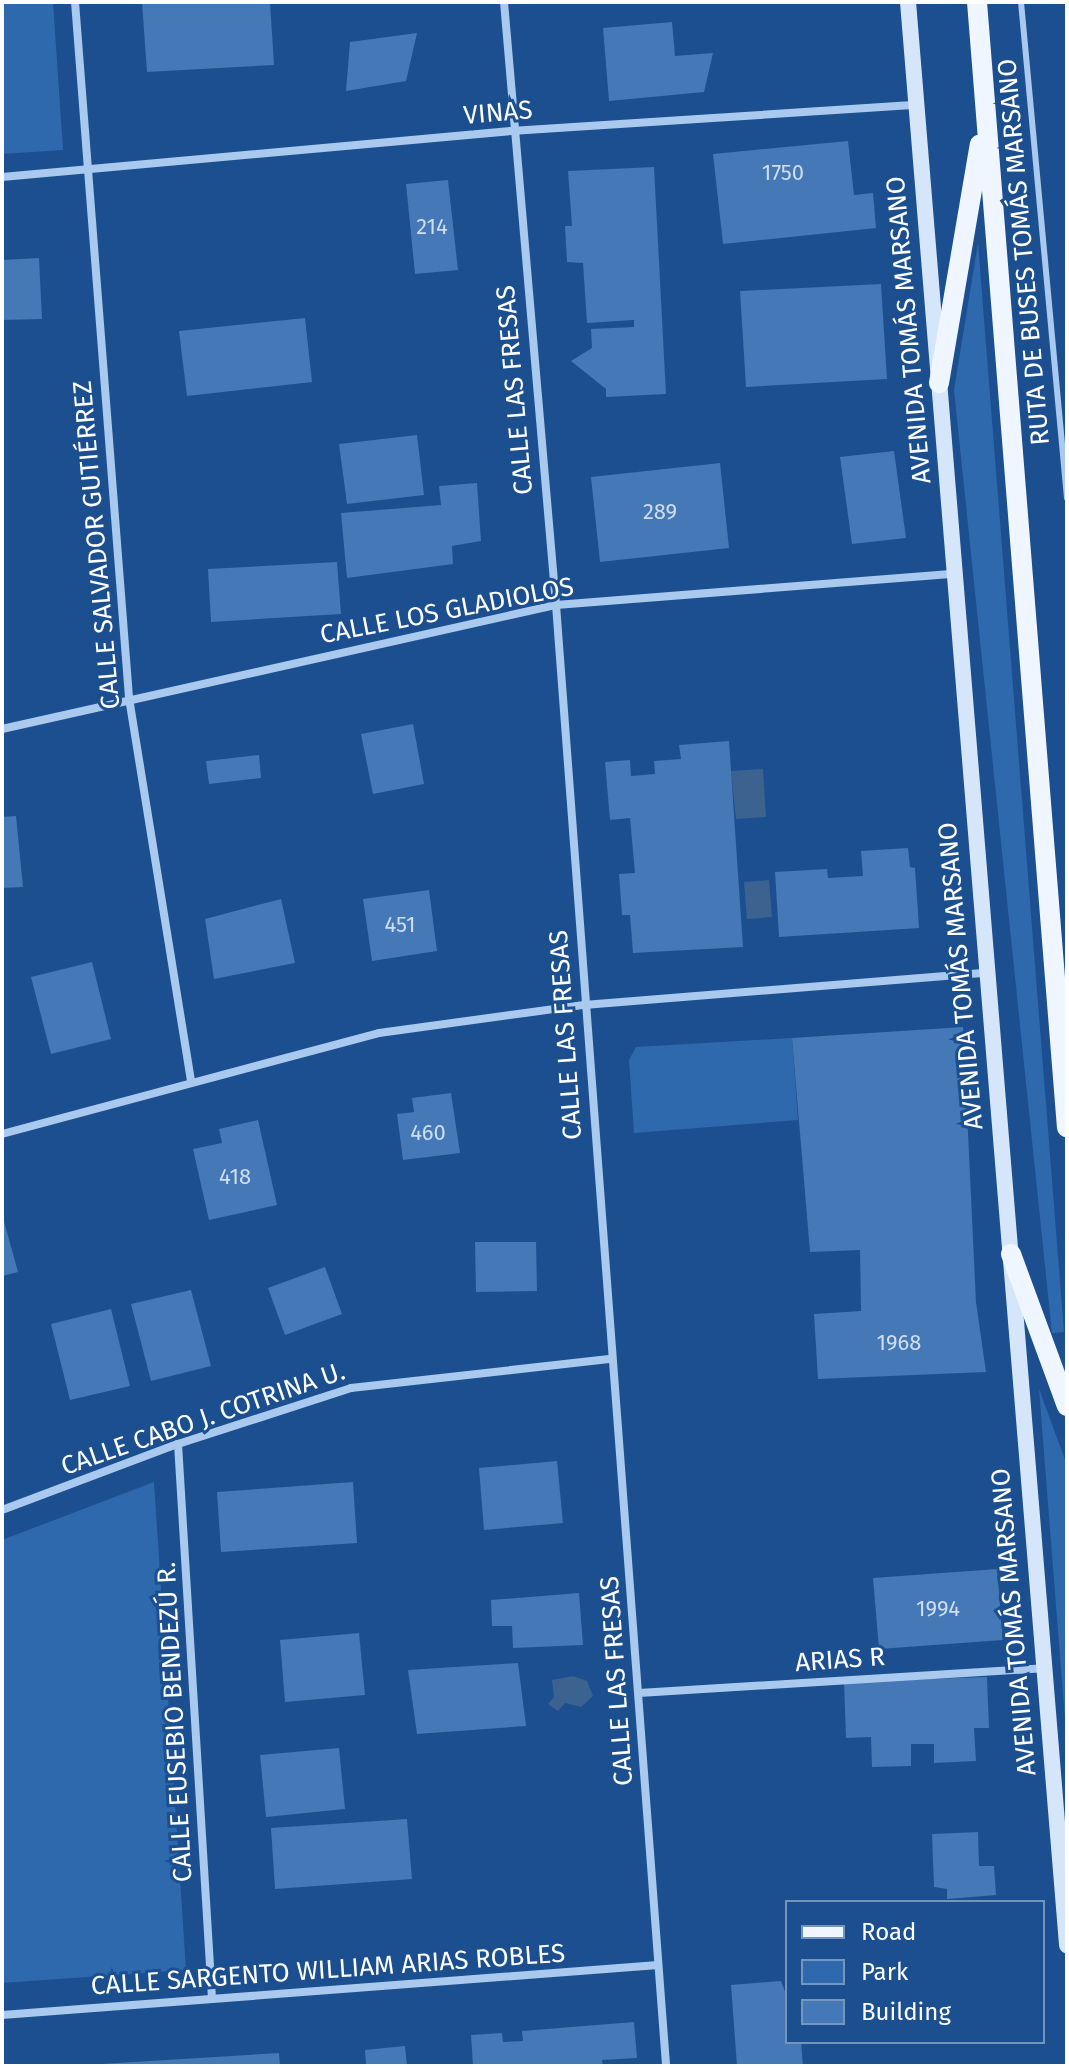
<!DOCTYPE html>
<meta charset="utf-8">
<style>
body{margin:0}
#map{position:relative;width:1069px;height:2068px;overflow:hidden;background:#1b4f8f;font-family:"Fira Sans",sans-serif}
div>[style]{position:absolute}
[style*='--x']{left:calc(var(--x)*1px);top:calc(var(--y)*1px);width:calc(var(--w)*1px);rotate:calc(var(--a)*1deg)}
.green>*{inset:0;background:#2e69ad}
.water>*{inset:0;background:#3c6290}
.building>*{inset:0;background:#4478b7}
.lane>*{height:6px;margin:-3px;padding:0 3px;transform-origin:3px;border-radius:3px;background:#a9c9ee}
.street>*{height:8px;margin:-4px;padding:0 4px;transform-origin:4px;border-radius:4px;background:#a9c9ee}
.secondary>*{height:16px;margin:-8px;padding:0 8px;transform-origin:8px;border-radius:8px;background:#d6e6fa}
.primary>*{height:20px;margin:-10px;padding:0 10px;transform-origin:10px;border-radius:10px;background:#f0f6ff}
span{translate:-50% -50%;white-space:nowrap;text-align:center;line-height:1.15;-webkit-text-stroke:6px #1b4f8f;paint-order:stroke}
.number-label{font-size:22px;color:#d0dded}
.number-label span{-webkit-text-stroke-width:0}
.street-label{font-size:26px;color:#fff}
.frame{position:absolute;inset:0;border:4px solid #fff;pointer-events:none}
.legend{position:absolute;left:785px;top:1900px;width:260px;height:144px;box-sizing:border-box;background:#1b4f8f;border:2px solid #7695bc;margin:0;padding:10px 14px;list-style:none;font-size:24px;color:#fff}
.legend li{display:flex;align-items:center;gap:16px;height:40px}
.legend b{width:40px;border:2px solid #7695bc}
</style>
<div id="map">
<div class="green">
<div style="clip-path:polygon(2px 2px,53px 2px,63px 150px,2px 154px)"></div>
<div style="clip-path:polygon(978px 243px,1064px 1332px,1052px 1333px,954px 390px)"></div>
<div style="clip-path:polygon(792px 1038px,798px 1120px,634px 1133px,629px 1060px,636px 1047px)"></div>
<div style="clip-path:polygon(1039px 1389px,1067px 1465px,1067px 1745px)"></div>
<div style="clip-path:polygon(154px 1482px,186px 1970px,2px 1983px,2px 1540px)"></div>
</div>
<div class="water">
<div style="clip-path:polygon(763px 769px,766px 817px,736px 819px,731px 771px)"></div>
<div style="clip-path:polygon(769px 880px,772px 917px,747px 919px,744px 882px)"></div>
<div style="clip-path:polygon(573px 1676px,587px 1681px,593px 1696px,581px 1707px,565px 1703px,558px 1711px,548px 1704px,554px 1697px,552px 1680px)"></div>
</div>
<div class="building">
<div style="clip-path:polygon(142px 2px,270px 2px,274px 65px,147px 72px)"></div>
<div style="clip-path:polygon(672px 22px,675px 56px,713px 53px,704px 92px,609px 101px,603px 28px)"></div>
<div style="clip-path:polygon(417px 33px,406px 81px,346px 91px,350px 42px)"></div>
<div style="clip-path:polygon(848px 141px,854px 195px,873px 193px,876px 228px,723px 244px,713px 154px)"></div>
<div style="clip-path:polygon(654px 167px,666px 394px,606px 397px,606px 389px,571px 361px,592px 348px,591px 329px,634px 327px,634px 320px,587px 323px,583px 263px,567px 262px,565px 226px,572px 226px,568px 171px)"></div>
<div style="clip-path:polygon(448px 180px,458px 270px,415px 274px,406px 184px)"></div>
<div style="clip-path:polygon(39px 258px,42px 319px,2px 320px,2px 260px)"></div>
<div style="clip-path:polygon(881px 284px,887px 379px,746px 387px,740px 291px)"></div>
<div style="clip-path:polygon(305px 318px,312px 382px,187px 396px,179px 331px)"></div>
<div style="clip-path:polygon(417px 435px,424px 495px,347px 504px,339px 444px)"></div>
<div style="clip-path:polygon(894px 451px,906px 538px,852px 544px,840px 457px)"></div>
<div style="clip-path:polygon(720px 463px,729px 548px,600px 562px,591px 477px)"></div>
<div style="clip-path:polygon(477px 483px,481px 541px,452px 546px,453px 564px,347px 578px,341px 513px,441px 505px,439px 486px)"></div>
<div style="clip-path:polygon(337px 562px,341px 614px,211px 622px,208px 569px)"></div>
<div style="clip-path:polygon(413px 724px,424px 784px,373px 794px,361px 734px)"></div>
<div style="clip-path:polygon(729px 741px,743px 947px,633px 953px,630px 915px,622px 915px,619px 874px,635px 873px,630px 818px,610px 820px,605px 762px,630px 760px,631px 776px,655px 774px,654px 761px,681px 759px,679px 745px)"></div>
<div style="clip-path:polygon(259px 755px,261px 778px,209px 784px,206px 761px)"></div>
<div style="clip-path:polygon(16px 816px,23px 887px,2px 888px,2px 817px)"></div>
<div style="clip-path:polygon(908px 848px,910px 867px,915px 868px,919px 928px,779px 937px,775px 872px,827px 869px,828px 878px,863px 876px,861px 851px)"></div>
<div style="clip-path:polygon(429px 890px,437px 951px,372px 961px,363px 899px)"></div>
<div style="clip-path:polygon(281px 899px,295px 963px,214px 979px,205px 919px)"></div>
<div style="clip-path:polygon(92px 962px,111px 1039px,51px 1054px,31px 977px)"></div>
<div style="clip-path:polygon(963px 1027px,976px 1302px,986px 1372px,818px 1379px,814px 1314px,861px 1311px,860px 1250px,810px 1252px,792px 1038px)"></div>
<div style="clip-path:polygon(451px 1093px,460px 1153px,403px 1160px,397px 1114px,414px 1112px,412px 1098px)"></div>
<div style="clip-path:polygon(258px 1120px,277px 1205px,209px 1220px,193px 1149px,222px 1143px,219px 1129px)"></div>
<div style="clip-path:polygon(2px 1214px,18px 1272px,2px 1276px)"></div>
<div style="clip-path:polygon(475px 1242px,536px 1242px,537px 1291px,476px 1292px)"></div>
<div style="clip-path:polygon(325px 1267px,342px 1314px,285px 1335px,268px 1288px)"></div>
<div style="clip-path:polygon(191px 1290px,211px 1366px,151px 1381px,131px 1304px)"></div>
<div style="clip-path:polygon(111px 1309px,130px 1386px,70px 1400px,51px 1324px)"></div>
<div style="clip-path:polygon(557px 1461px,563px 1523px,484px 1530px,479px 1468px)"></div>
<div style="clip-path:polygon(353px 1482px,357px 1543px,221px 1552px,217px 1492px)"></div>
<div style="clip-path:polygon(997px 1569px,1003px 1640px,879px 1649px,873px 1578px)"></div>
<div style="clip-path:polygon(579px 1593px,583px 1645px,513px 1648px,512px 1626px,492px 1626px,491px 1600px)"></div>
<div style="clip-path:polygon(359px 1633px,365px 1695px,285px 1702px,280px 1640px)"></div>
<div style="clip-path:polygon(518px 1663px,526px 1726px,417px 1734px,408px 1670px)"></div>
<div style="clip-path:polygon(987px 1677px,989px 1728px,974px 1728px,976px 1761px,934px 1763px,934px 1744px,911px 1744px,911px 1766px,872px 1767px,871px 1737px,846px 1738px,844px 1682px)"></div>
<div style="clip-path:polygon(339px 1748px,345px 1809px,266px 1817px,260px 1755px)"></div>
<div style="clip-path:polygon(407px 1819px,412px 1879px,275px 1889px,271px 1828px)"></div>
<div style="clip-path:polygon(978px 1832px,979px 1866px,994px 1866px,996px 1895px,947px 1899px,947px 1889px,934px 1887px,932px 1834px)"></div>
<div style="clip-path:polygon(781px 1981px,787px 1997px,787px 2042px,801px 2042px,803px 2066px,737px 2066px,731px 1985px)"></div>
<div style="clip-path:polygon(634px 2022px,637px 2058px,602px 2060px,603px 2066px,473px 2066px,471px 2035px,502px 2033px,503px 2042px,523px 2041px,522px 2031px)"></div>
<div style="clip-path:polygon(405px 2046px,407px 2066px,366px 2066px,365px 2050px)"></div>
<div style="clip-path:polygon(279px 2053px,280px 2066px,101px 2066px,101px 2064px)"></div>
</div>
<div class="lane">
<div style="--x:1021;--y:2;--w:498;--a:84.7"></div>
</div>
<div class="street">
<div style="--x:75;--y:2;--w:698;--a:85.56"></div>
<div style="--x:129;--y:698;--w:389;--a:80.8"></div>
<div style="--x:504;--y:2;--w:605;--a:85.07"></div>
<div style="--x:556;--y:605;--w:1465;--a:85.69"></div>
<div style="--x:2;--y:177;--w:511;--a:-5.16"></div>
<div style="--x:511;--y:131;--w:406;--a:-3.7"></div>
<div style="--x:2;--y:729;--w:568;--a:-12.62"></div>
<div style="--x:556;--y:605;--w:399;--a:-4.5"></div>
<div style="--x:2;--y:1134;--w:390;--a:-15"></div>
<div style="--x:379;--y:1033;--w:207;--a:-7.8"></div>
<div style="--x:584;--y:1005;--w:403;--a:-4.6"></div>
<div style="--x:178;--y:1444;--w:556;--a:86.49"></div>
<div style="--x:2;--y:1510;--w:188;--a:-20.6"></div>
<div style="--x:178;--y:1444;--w:182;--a:-17.9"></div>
<div style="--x:351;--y:1388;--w:262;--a:-6.4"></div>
<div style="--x:639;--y:1693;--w:405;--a:-3.5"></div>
<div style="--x:2;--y:2015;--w:658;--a:-4.36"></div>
</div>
<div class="secondary">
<div style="--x:908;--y:2;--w:1950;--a:85.32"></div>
</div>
<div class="primary">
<div style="--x:977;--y:2;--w:1129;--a:85.43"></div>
<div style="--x:939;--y:383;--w:242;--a:-80.3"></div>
<div style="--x:1011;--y:1254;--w:162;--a:69.8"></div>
</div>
<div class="number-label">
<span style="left:783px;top:173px">1750</span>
<span style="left:432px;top:227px">214</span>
<span style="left:660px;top:512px">289</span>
<span style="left:400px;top:925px">451</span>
<span style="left:428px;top:1133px">460</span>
<span style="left:235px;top:1177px">418</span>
<span style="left:899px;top:1343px">1968</span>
<span style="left:938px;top:1609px">1994</span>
</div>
<div class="street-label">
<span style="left:498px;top:113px;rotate:-5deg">VINAS</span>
<span style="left:1024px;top:252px;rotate:-95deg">RUTA DE BUSES TOMÁS MARSANO</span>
<span style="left:909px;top:330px;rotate:-95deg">AVENIDA TOMÁS MARSANO</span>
<span style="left:515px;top:390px;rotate:-95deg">CALLE LAS FRESAS</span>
<span style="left:97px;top:545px;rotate:-95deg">CALLE SALVADOR GUTIÉRREZ</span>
<span style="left:447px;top:611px;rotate:-11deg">CALLE LOS GLADIOLOS</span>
<span style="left:961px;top:976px;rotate:-95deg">AVENIDA TOMÁS MARSANO</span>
<span style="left:566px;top:1035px;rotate:-94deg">CALLE LAS FRESAS</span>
<span style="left:203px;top:1419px;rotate:-19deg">CALLE CABO J. COTRINA U.</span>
<span style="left:1014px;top:1622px;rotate:-95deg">AVENIDA TOMÁS MARSANO</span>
<span style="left:840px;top:1660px;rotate:-4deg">ARIAS R</span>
<span style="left:617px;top:1681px;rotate:-94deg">CALLE LAS FRESAS</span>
<span style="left:175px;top:1722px;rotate:-93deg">CALLE EUSEBIO BENDEZÚ R.</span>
<span style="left:328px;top:1970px;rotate:-4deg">CALLE SARGENTO WILLIAM ARIAS ROBLES</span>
</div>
<div class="frame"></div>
<ul class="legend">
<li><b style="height:10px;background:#f0f6ff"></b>Road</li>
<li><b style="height:22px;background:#2e69ad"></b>Park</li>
<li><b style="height:22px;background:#4478b7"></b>Building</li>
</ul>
</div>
